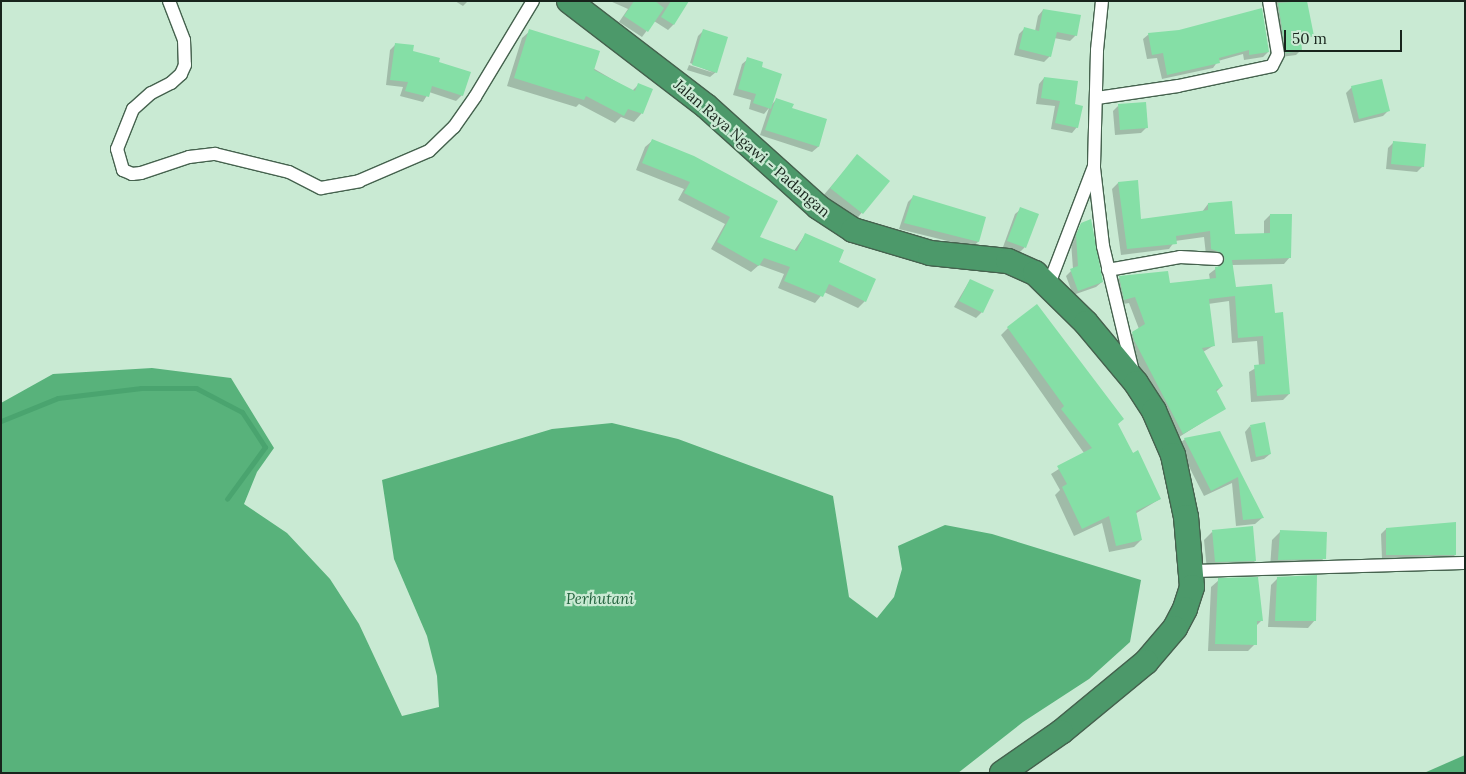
<!DOCTYPE html>
<style>
body{margin:0}
#map{position:relative;width:1466px;height:774px;overflow:hidden;background:#c9ead3;font-family:Lora,serif}
div>[style]{position:absolute}
[style*='--x']{left:calc(var(--x)*1px);top:calc(var(--y)*1px);width:calc(var(--w)*1px);rotate:calc(var(--a)*1deg)}
.forest>*{inset:0;background:#58b27b}
.shadow>*{inset:0;background:#0003}
.stream>*{height:5px;margin:-2.5px;padding:0 2.5px;transform-origin:2.5px;border-radius:2.5px;background:#4aa46f}
.building>*{inset:0;background:#85dfa6}
.roads{filter:drop-shadow(1px 0 #45624e) drop-shadow(-1px 0 #45624e) drop-shadow(0 1px #45624e) drop-shadow(0 -1px #45624e)}
.street>*{height:12px;margin:-6px;padding:0 6px;transform-origin:6px;border-radius:6px;background:#fff}
.highway>*{height:24px;margin:-12px;padding:0 12px;transform-origin:12px;border-radius:12px;background:#4c996a}
span{translate:-50% -50%;white-space:nowrap;text-align:center;line-height:1.15;-webkit-text-stroke:4.5px #c9ead3;paint-order:stroke}
.street-label{font-size:15px;color:#18241c}
.park-label{font-size:15px;color:#256540;font-style:italic}
.frame{position:absolute;inset:0;border:2px solid #18241c;pointer-events:none}
.scale{position:absolute;left:1284px;top:30px;width:118px;height:22px;box-sizing:border-box;border:2px solid #18241c;border-top:0;padding-left:6px;font-size:15px;line-height:18px;white-space:nowrap;color:#18241c;-webkit-text-stroke:4px #c9ead3;paint-order:stroke}
</style>
<div id="map">
<div class="forest">
<div style="clip-path:polygon(152px 368px,231px 378px,274px 448px,257px 472px,244px 504px,287px 533px,330px 579px,359px 624px,402px 716px,439px 707px,437px 676px,427px 636px,394px 559px,382px 480px,552px 429px,612px 423px,678px 439px,833px 496px,849px 597px,877px 618px,894px 597px,902px 569px,898px 546px,945px 525px,992px 534px,1141px 580px,1130px 642px,1089px 679px,1023px 722px,958px 773px,1px 773px,1px 403px,53px 374px)"></div>
<div style="clip-path:polygon(1465px 755px,1465px 773px,1424px 773px)"></div>
</div>
<div class="shadow">
<div style="clip-path:polygon(455px 1px,468px 1px,463px 6px)"></div>
<div style="clip-path:polygon(610px 1px,682px 1px,673px 25px,668px 30px,654px 21px,642px 37px,619px 22px,628px 9px)"></div>
<div style="clip-path:polygon(1269px 1px,1306px 1px,1313px 36px,1300px 42px,1301px 50px,1296px 55px,1281px 57px)"></div>
<div style="clip-path:polygon(1043px 10px,1076px 35px,1070px 41px,1054px 38px,1050px 56px,1044px 62px,1014px 55px,1019px 34px,1025px 28px,1035px 31px,1038px 16px)"></div>
<div style="clip-path:polygon(704px 30px,716px 72px,710px 77px,687px 70px,689px 65px,714px 73px,690px 63px,698px 36px)"></div>
<div style="clip-path:polygon(530px 31px,632px 91px,638px 85px,651px 89px,641px 114px,634px 122px,621px 117px,615px 123px,579px 104px,576px 107px,507px 86px,522px 38px)"></div>
<div style="clip-path:polygon(1149px 34px,1268px 52px,1263px 57px,1244px 60px,1243px 54px,1218px 61px,1213px 68px,1162px 79px,1157px 58px,1147px 59px,1143px 39px)"></div>
<div style="clip-path:polygon(396px 44px,437px 63px,462px 95px,456px 101px,429px 92px,423px 102px,400px 96px,403px 87px,386px 85px,390px 50px)"></div>
<div style="clip-path:polygon(748px 59px,760px 68px,771px 105px,776px 100px,791px 109px,826px 120px,818px 147px,812px 152px,760px 135px,769px 108px,764px 114px,749px 109px,751px 100px,733px 95px,742px 64px)"></div>
<div style="clip-path:polygon(1044px 78px,1074px 105px,1077px 127px,1072px 133px,1051px 129px,1055px 106px,1036px 104px,1039px 84px)"></div>
<div style="clip-path:polygon(1352px 87px,1388px 111px,1383px 116px,1354px 123px,1346px 93px)"></div>
<div style="clip-path:polygon(1118px 106px,1147px 127px,1141px 133px,1115px 135px,1113px 111px)"></div>
<div style="clip-path:polygon(652px 141px,758px 238px,794px 251px,805px 235px,837px 262px,865px 301px,858px 308px,824px 292px,815px 303px,778px 288px,784px 274px,759px 265px,751px 272px,711px 249px,725px 224px,678px 200px,684px 189px,636px 170px,645px 147px)"></div>
<div style="clip-path:polygon(1393px 143px,1423px 166px,1417px 172px,1386px 169px,1388px 148px)"></div>
<div style="clip-path:polygon(857px 156px,888px 181px,854px 222px,822px 197px)"></div>
<div style="clip-path:polygon(1137px 182px,1140px 220px,1202px 212px,1208px 204px,1234px 235px,1264px 234px,1264px 221px,1270px 215px,1290px 257px,1284px 264px,1232px 265px,1235px 288px,1274px 314px,1289px 394px,1283px 400px,1251px 402px,1249px 372px,1259px 366px,1257px 341px,1232px 343px,1229px 301px,1208px 304px,1213px 346px,1203px 352px,1222px 386px,1215px 393px,1225px 408px,1176px 439px,1128px 346px,1126px 339px,1139px 329px,1129px 303px,1118px 305px,1113px 284px,1119px 278px,1167px 273px,1169px 285px,1210px 280px,1209px 274px,1218px 267px,1219px 262px,1206px 255px,1204px 237px,1175px 241px,1169px 249px,1121px 255px,1112px 189px,1118px 183px)"></div>
<div style="clip-path:polygon(913px 197px,985px 218px,978px 242px,972px 247px,899px 229px,908px 202px)"></div>
<div style="clip-path:polygon(1021px 209px,1037px 215px,1024px 248px,1019px 253px,1003px 247px,1015px 214px)"></div>
<div style="clip-path:polygon(1082px 224px,1102px 282px,1096px 287px,1073px 295px,1066px 276px,1073px 269px,1071px 242px)"></div>
<div style="clip-path:polygon(970px 280px,982px 312px,976px 318px,954px 307px)"></div>
<div style="clip-path:polygon(1008px 328px,1116px 425px,1160px 499px,1135px 514px,1141px 540px,1134px 547px,1109px 552px,1102px 523px,1074px 536px,1055px 495px,1060px 490px,1051px 474px,1084px 453px,1001px 335px)"></div>
<div style="clip-path:polygon(1250px 426px,1270px 454px,1264px 459px,1251px 462px,1245px 432px)"></div>
<div style="clip-path:polygon(1219px 432px,1262px 518px,1255px 524px,1236px 526px,1232px 483px,1204px 496px,1178px 445px,1185px 439px)"></div>
<div style="clip-path:polygon(1455px 523px,1455px 555px,1450px 560px,1382px 559px,1381px 534px,1386px 529px)"></div>
<div style="clip-path:polygon(1212px 532px,1255px 561px,1247px 569px,1207px 570px,1204px 540px)"></div>
<div style="clip-path:polygon(1280px 532px,1324px 558px,1316px 567px,1270px 568px,1272px 540px)"></div>
<div style="clip-path:polygon(1278px 578px,1315px 620px,1308px 628px,1268px 627px,1271px 585px)"></div>
<div style="clip-path:polygon(1219px 580px,1262px 620px,1256px 626px,1255px 644px,1248px 651px,1208px 651px,1211px 587px)"></div>
</div>
<div class="stream">
<div style="--x:1;--y:421;--w:61;--a:-22"></div>
<div style="--x:58;--y:398;--w:84;--a:-6.9"></div>
<div style="--x:141;--y:388;--w:55;--a:0"></div>
<div style="--x:196;--y:388;--w:52;--a:27.6"></div>
<div style="--x:242;--y:412;--w:42;--a:56.7"></div>
<div style="--x:265;--y:447;--w:64;--a:126.2"></div>
</div>
<div class="building">
<div style="clip-path:polygon(634px 1px,655px 1px,664px 8px,648px 32px,624px 16px)"></div>
<div style="clip-path:polygon(671px 1px,689px 1px,674px 25px,661px 17px)"></div>
<div style="clip-path:polygon(1307px 1px,1314px 36px,1301px 38px,1302px 51px,1286px 53px,1278px 3px)"></div>
<div style="clip-path:polygon(1262px 8px,1269px 52px,1249px 55px,1249px 50px,1219px 58px,1220px 63px,1167px 75px,1163px 53px,1152px 55px,1148px 33px,1179px 30px)"></div>
<div style="clip-path:polygon(1043px 9px,1081px 15px,1077px 36px,1057px 32px,1051px 57px,1019px 49px,1024px 27px,1039px 31px)"></div>
<div style="clip-path:polygon(529px 29px,600px 51px,594px 70px,635px 91px,638px 83px,653px 89px,643px 114px,628px 109px,624px 116px,586px 96px,584px 100px,514px 78px)"></div>
<div style="clip-path:polygon(703px 29px,728px 37px,717px 73px,692px 65px)"></div>
<div style="clip-path:polygon(395px 43px,414px 45px,413px 51px,440px 58px,439px 62px,471px 72px,463px 96px,432px 86px,429px 97px,405px 91px,408px 82px,390px 80px)"></div>
<div style="clip-path:polygon(747px 57px,763px 62px,762px 67px,782px 74px,771px 109px,753px 103px,756px 94px,738px 89px)"></div>
<div style="clip-path:polygon(1044px 77px,1078px 81px,1075px 104px,1083px 106px,1078px 128px,1055px 123px,1060px 101px,1041px 98px)"></div>
<div style="clip-path:polygon(1382px 79px,1390px 111px,1359px 119px,1351px 86px)"></div>
<div style="clip-path:polygon(776px 98px,794px 104px,792px 108px,827px 119px,819px 147px,765px 130px)"></div>
<div style="clip-path:polygon(1146px 102px,1148px 128px,1120px 130px,1118px 104px)"></div>
<div style="clip-path:polygon(652px 139px,694px 156px,778px 201px,760px 237px,797px 251px,805px 233px,844px 250px,839px 262px,876px 279px,866px 302px,829px 284px,823px 297px,784px 281px,790px 267px,764px 258px,759px 266px,717px 242px,730px 217px,684px 193px,690px 182px,642px 163px)"></div>
<div style="clip-path:polygon(1393px 141px,1426px 144px,1424px 167px,1391px 164px)"></div>
<div style="clip-path:polygon(857px 154px,890px 181px,863px 214px,830px 188px)"></div>
<div style="clip-path:polygon(1138px 180px,1141px 219px,1208px 210px,1208px 203px,1232px 201px,1235px 234px,1270px 233px,1270px 214px,1292px 214px,1291px 258px,1232px 260px,1236px 287px,1272px 284px,1275px 313px,1283px 312px,1290px 394px,1257px 396px,1254px 365px,1265px 364px,1263px 336px,1238px 338px,1235px 296px,1209px 299px,1215px 346px,1202px 348px,1223px 386px,1216px 390px,1226px 409px,1183px 434px,1134px 340px,1132px 332px,1145px 324px,1135px 297px,1124px 300px,1119px 276px,1168px 271px,1170px 283px,1216px 278px,1215px 267px,1221px 266px,1225px 259px,1222px 253px,1211px 249px,1210px 231px,1176px 236px,1177px 244px,1127px 249px,1118px 182px)"></div>
<div style="clip-path:polygon(913px 195px,986px 217px,979px 242px,904px 223px)"></div>
<div style="clip-path:polygon(1020px 207px,1039px 214px,1026px 248px,1007px 241px)"></div>
<div style="clip-path:polygon(1091px 219px,1103px 282px,1078px 291px,1070px 269px,1078px 266px,1076px 235px,1081px 223px)"></div>
<div style="clip-path:polygon(970px 279px,994px 290px,983px 313px,959px 301px)"></div>
<div style="clip-path:polygon(1037px 304px,1124px 419px,1118px 424px,1133px 453px,1138px 450px,1161px 499px,1136px 511px,1142px 540px,1116px 546px,1109px 516px,1082px 529px,1062px 487px,1067px 484px,1057px 466px,1092px 448px,1061px 409px,1064px 406px,1007px 327px)"></div>
<div style="clip-path:polygon(1265px 422px,1271px 454px,1256px 457px,1250px 425px)"></div>
<div style="clip-path:polygon(1220px 431px,1242px 475px,1264px 518px,1243px 520px,1238px 477px,1211px 491px,1184px 438px)"></div>
<div style="clip-path:polygon(1456px 522px,1456px 555px,1386px 555px,1386px 528px)"></div>
<div style="clip-path:polygon(1253px 526px,1256px 561px,1215px 562px,1212px 530px)"></div>
<div style="clip-path:polygon(1280px 530px,1327px 532px,1326px 559px,1278px 560px)"></div>
<div style="clip-path:polygon(1317px 575px,1316px 621px,1275px 621px,1277px 577px)"></div>
<div style="clip-path:polygon(1258px 577px,1263px 621px,1257px 621px,1257px 645px,1215px 644px,1218px 578px)"></div>
</div>
<div class="roads">
<div class="street">
<div style="--x:169;--y:1;--w:42;--a:69"></div>
<div style="--x:184;--y:40;--w:25;--a:88"></div>
<div style="--x:185;--y:65;--w:10;--a:114"></div>
<div style="--x:181;--y:74;--w:13;--a:138"></div>
<div style="--x:171;--y:83;--w:22;--a:153"></div>
<div style="--x:151;--y:93;--w:24;--a:138"></div>
<div style="--x:133;--y:109;--w:43;--a:111.8"></div>
<div style="--x:117;--y:149;--w:22;--a:74"></div>
<div style="--x:123;--y:170;--w:10;--a:24"></div>
<div style="--x:132;--y:174;--w:9;--a:-6"></div>
<div style="--x:141;--y:173;--w:51;--a:-18.4"></div>
<div style="--x:189;--y:157;--w:26;--a:-7"></div>
<div style="--x:215;--y:154;--w:76;--a:13.7"></div>
<div style="--x:289;--y:172;--w:36;--a:27"></div>
<div style="--x:321;--y:188;--w:39;--a:-10"></div>
<div style="--x:359;--y:181;--w:76;--a:-23.2"></div>
<div style="--x:429;--y:151;--w:35;--a:-44"></div>
<div style="--x:454;--y:127;--w:37;--a:-55"></div>
<div style="--x:475;--y:97;--w:112;--a:-58.9"></div>
<div style="--x:1097;--y:98;--w:82;--a:-8.4"></div>
<div style="--x:1178;--y:86;--w:96;--a:-12"></div>
<div style="--x:1272;--y:66;--w:13;--a:-63"></div>
<div style="--x:1278;--y:54;--w:54;--a:-99.6"></div>
<div style="--x:1094;--y:168;--w:79;--a:83.4"></div>
<div style="--x:1103;--y:246;--w:130;--a:76.6"></div>
<div style="--x:1108;--y:270;--w:73;--a:-10.2"></div>
<div style="--x:1180;--y:257;--w:37;--a:3"></div>
<div style="--x:1049;--y:284;--w:126;--a:-69.1"></div>
<div style="--x:1094;--y:166;--w:116;--a:-88.5"></div>
<div style="--x:1097;--y:50;--w:49;--a:-84.2"></div>
<div style="--x:1192;--y:571;--w:273;--a:-1.7"></div>
</div>
<div class="highway">
<div style="--x:569;--y:1;--w:173;--a:37.5"></div>
<div style="--x:706;--y:106;--w:151;--a:42"></div>
<div style="--x:818;--y:207;--w:42;--a:33.3"></div>
<div style="--x:853;--y:230;--w:80;--a:16.6"></div>
<div style="--x:930;--y:253;--w:78;--a:5.9"></div>
<div style="--x:1008;--y:261;--w:30;--a:24"></div>
<div style="--x:1035;--y:273;--w:71;--a:44.4"></div>
<div style="--x:1086;--y:323;--w:78;--a:50.2"></div>
<div style="--x:1136;--y:383;--w:33;--a:57"></div>
<div style="--x:1154;--y:411;--w:48;--a:66.6"></div>
<div style="--x:1173;--y:455;--w:63;--a:78.2"></div>
<div style="--x:1186;--y:517;--w:70;--a:85.1"></div>
<div style="--x:1192;--y:587;--w:23;--a:108"></div>
<div style="--x:1185;--y:609;--w:21;--a:118"></div>
<div style="--x:1175;--y:628;--w:45;--a:130.5"></div>
<div style="--x:1146;--y:662;--w:110;--a:140.5"></div>
<div style="--x:1061;--y:732;--w:72;--a:145.2"></div>
</div>
</div>
<div class="street-label">
<span style="left:752px;top:148px;rotate:41deg">Jalan Raya Ngawi - Padangan</span>
</div>
<div class="park-label">
<span style="left:600px;top:599px">Perhutani</span>
</div>
<div class="frame"></div>
<div class="scale">50 m</div>
</div>
